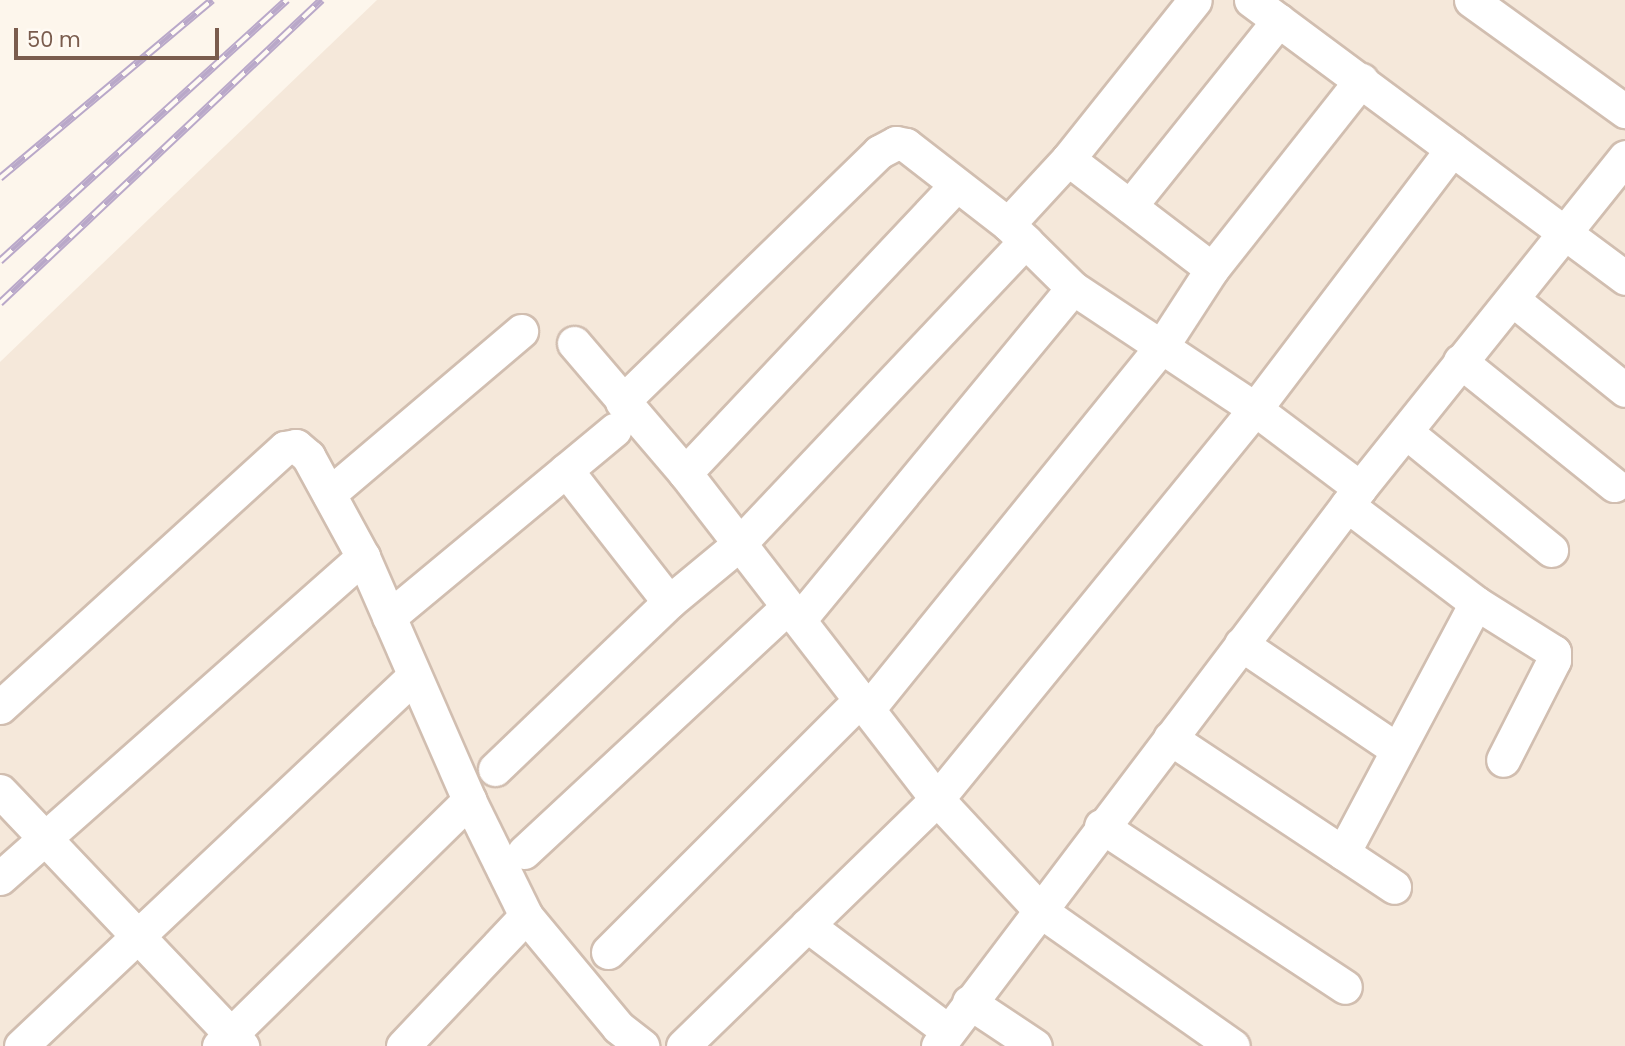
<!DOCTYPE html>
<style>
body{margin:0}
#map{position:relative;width:1625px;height:1046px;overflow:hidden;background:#fdf6ec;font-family:Poppins,sans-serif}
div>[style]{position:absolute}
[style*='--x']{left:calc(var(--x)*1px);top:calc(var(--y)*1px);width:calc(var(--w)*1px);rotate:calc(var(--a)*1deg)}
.residential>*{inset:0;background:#f5e8da}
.roads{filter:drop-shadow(2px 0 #d1beb0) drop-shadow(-2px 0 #d1beb0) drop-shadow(0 2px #d1beb0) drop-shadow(0 -2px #d1beb0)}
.street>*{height:33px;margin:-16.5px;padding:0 16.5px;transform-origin:16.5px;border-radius:16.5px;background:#fff}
.rail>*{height:8px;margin-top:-4px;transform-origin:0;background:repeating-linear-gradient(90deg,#fffaf3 0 16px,#b9a8c9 0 32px);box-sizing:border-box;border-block:2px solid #b9a8c9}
span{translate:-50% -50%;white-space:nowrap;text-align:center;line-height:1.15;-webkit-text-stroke:7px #fffaf3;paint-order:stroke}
.scale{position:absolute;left:14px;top:28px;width:205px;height:32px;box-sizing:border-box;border:4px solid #7a5c4d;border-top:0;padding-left:9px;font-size:21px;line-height:24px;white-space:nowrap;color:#7a5c4d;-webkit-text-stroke:5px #fffaf3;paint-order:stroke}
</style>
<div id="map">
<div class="residential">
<div style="clip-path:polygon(377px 0,1625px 0,1625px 1046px,0 1046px,0 362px)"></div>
</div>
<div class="roads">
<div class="street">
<div style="--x:1251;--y:0;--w:466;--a:36.6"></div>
<div style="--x:1471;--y:0;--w:190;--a:35.8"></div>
<div style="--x:1068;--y:159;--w:181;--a:37.4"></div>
<div style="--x:1130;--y:206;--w:238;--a:-51.3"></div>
<div style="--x:1008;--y:224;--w:88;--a:-47.3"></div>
<div style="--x:1068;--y:159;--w:203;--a:-51.4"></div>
<div style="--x:1512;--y:299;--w:145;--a:38.8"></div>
<div style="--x:574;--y:343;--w:171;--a:49.5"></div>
<div style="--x:685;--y:473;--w:412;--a:52.3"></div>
<div style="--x:937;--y:799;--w:154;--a:47.1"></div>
<div style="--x:1042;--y:912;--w:233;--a:35.1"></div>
<div style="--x:1460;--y:361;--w:198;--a:38.8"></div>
<div style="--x:622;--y:402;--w:359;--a:-44.2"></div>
<div style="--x:879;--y:152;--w:19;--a:-28"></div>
<div style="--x:896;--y:143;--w:10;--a:11"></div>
<div style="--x:906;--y:145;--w:129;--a:37.8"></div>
<div style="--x:1008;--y:224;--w:91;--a:44.6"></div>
<div style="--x:1073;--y:288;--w:219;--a:33.6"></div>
<div style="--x:1255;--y:409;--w:131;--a:37"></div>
<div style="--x:1406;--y:432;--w:187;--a:39.1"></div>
<div style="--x:566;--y:470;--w:167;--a:52"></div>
<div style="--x:685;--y:473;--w:395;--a:-46.7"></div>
<div style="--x:329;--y:494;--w:252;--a:-40.3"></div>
<div style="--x:1347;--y:505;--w:162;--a:37.2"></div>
<div style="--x:1476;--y:603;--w:92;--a:32.1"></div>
<div style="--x:1554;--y:652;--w:8;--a:90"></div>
<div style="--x:1554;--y:660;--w:112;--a:117"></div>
<div style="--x:389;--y:617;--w:293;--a:-39.7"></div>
<div style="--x:799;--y:620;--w:430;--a:-50.5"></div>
<div style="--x:1241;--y:644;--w:187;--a:34.1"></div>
<div style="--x:0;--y:707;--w:385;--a:-42.3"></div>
<div style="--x:285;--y:448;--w:11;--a:-10"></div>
<div style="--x:296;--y:446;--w:16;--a:40"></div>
<div style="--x:308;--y:456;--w:115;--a:61.4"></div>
<div style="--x:363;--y:557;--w:265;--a:66.4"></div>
<div style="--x:469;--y:800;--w:129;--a:63.8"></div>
<div style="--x:526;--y:916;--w:144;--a:50.3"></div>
<div style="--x:618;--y:1027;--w:31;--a:38"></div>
<div style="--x:868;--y:709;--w:467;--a:-51"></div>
<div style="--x:1162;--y:346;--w:92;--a:-57"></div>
<div style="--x:1212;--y:269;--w:241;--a:-51.7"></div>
<div style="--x:1170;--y:738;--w:269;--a:33.6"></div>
<div style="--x:495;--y:769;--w:241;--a:-43.8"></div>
<div style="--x:669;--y:602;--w:91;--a:-39.6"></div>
<div style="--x:739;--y:544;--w:417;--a:-46.6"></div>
<div style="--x:0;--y:791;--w:352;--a:46.5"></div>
<div style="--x:1101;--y:826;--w:292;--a:33.4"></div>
<div style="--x:524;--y:852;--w:360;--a:-42.9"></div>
<div style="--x:1343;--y:853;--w:283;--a:-62"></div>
<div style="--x:0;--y:878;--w:485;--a:-41.5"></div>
<div style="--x:807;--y:925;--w:175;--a:36.9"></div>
<div style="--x:608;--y:952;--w:358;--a:-45"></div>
<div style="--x:969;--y:1002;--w:79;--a:33.7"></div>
<div style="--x:21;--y:1046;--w:540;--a:-43.27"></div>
<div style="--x:219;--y:1046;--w:351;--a:-44.5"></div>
<div style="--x:403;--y:1046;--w:179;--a:-46.6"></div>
<div style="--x:683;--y:1046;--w:354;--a:-44.2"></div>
<div style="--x:937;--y:799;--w:503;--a:-50.81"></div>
<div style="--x:1255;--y:409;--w:326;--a:-52.8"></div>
<div style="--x:938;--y:1046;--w:700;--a:-52.9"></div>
<div style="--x:1360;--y:488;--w:424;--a:-51.3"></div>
</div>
</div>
<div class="rail">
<div style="--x:0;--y:178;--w:277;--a:-40"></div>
<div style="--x:0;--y:261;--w:388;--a:-42.3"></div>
<div style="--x:0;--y:303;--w:442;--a:-43.3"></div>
</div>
<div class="scale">50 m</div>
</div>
